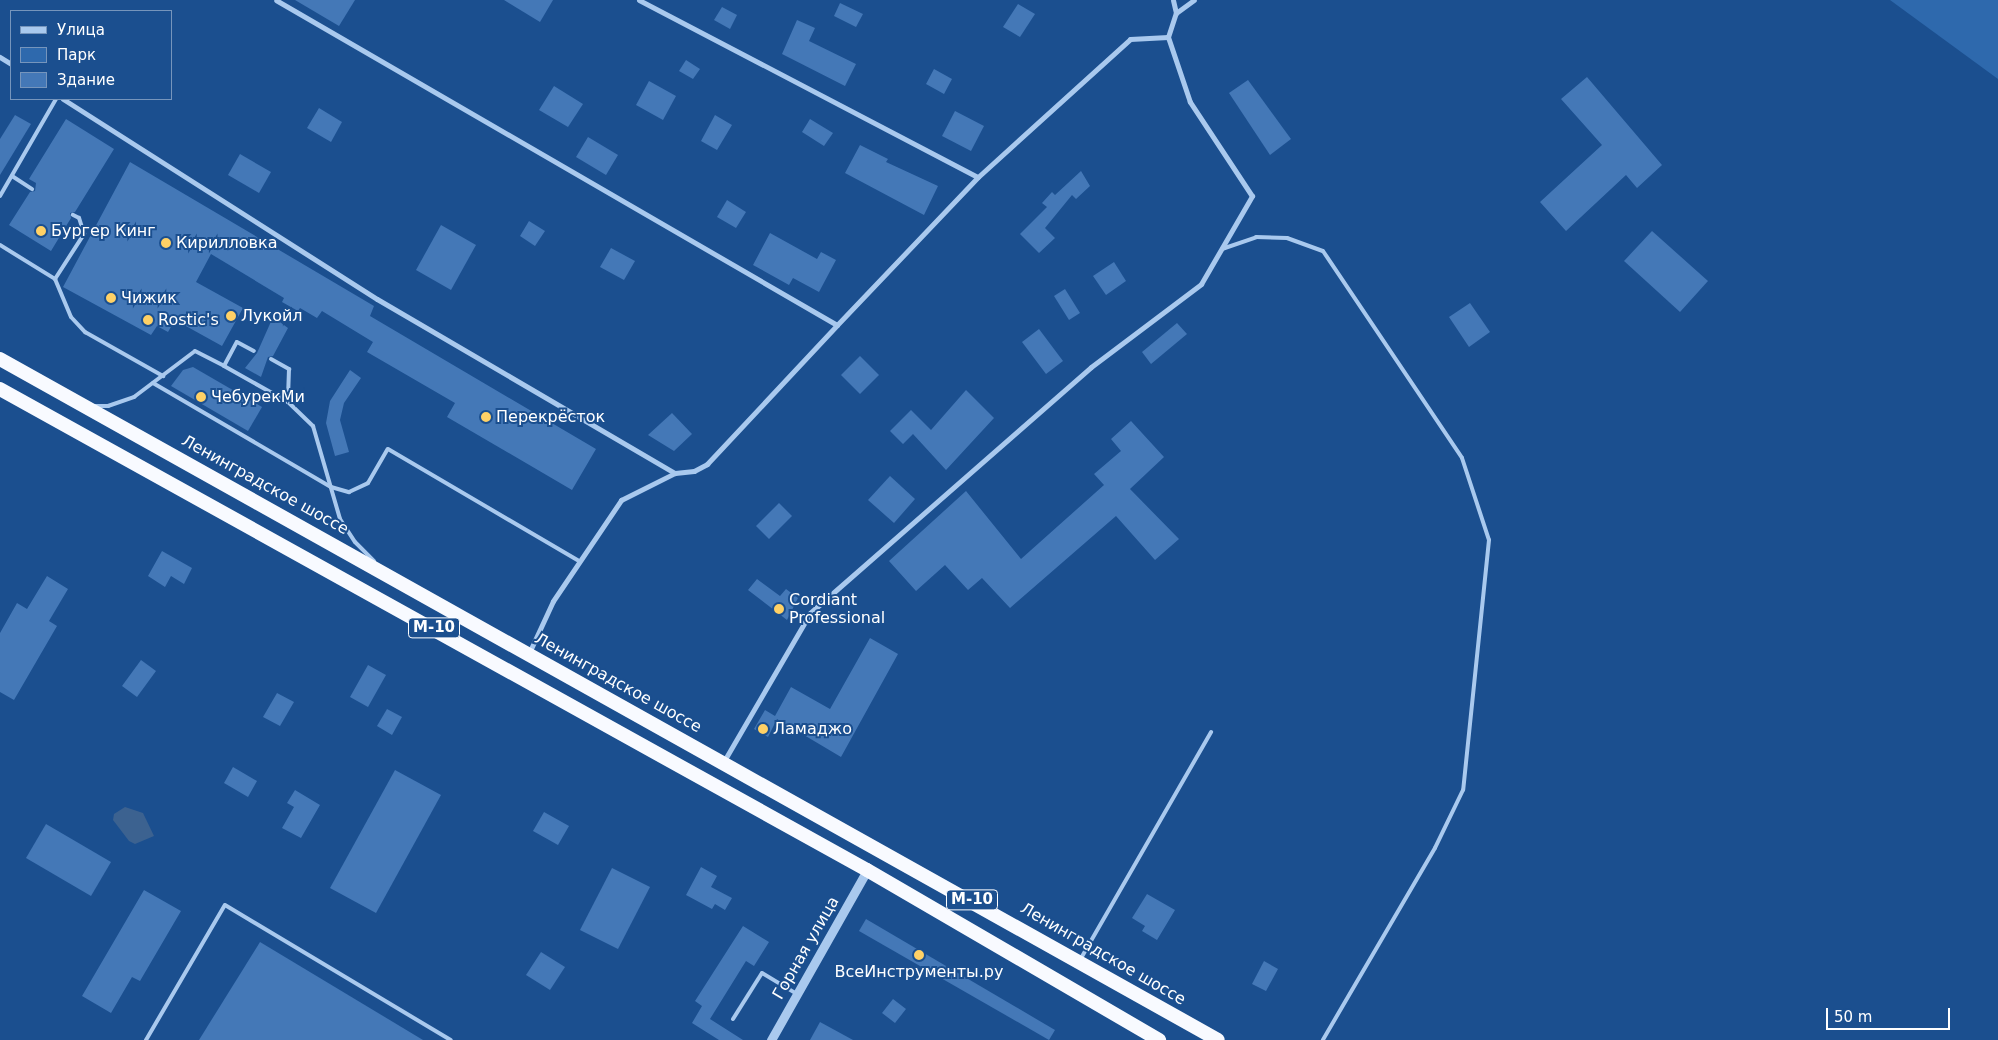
<!DOCTYPE html>
<meta charset="utf-8">
<style>
body{margin:0}
#map{position:relative;width:1998px;height:1040px;overflow:hidden;background:#1b4f8f;font-family:"DejaVu Sans",sans-serif}
div>[style]{position:absolute}
[style*='--x']{left:calc(var(--x)*1px);top:calc(var(--y)*1px);width:calc(var(--w)*1px);rotate:calc(var(--a)*1deg)}
.green>*{inset:0;background:#2e69ad}
.water>*{inset:0;background:#3c6290}
.building>*{inset:0;background:#4478b7}
.service>*{height:4px;margin:-2px;padding:0 2px;transform-origin:2px;border-radius:2px;background:#a9c9ee}
.minor>*{height:5px;margin:-2.5px;padding:0 2.5px;transform-origin:2.5px;border-radius:2.5px;background:#a9c9ee}
.tertiary>*{height:9px;margin:-4.5px;padding:0 4.5px;transform-origin:4.5px;border-radius:4.5px;background:#a9c9ee}
.trunk>*{height:14px;margin:-7px;padding:0 7px;transform-origin:7px;border-radius:7px;background:#f8faff}
.dots>*{width:14px;height:14px;translate:-50% -50%;box-sizing:border-box;border:2px solid #1b4f8f;border-radius:50%}
span{translate:-50% -50%;white-space:nowrap;text-align:center;line-height:1.15;-webkit-text-stroke:4px #1b4f8f;paint-order:stroke}
.shield-label span{padding:1px 4px;background:#1b4f8f;border:1px solid;border-radius:4px;-webkit-text-stroke-width:0}
.shield-label{font-size:15px;color:#fff;font-weight:700}
.poi-label{font-size:16px;color:#fff}
.left{translate:0 -50%;text-align:left}
.street-label{font-size:16px;color:#fff}
.legend{position:absolute;left:10px;top:10px;width:162px;height:90px;box-sizing:border-box;background:#1b4f8f;border:1px solid #7695bc;margin:0;padding:6px 9px;list-style:none;font-size:15px;color:#fff}
.legend li{display:flex;align-items:center;gap:10px;height:25px}
.legend b{width:25px;border:1px solid #7695bc}
.scale{position:absolute;left:1826px;top:1008px;width:124px;height:22px;box-sizing:border-box;border:2px solid #fff;border-top:0;padding-left:6px;font-size:15px;line-height:18px;white-space:nowrap;color:#fff;-webkit-text-stroke:4px #1b4f8f;paint-order:stroke}
</style>
<div id="map">
<div class="green">
<div style="clip-path:polygon(1890px 0,1998px 0,1998px 79px)"></div>
</div>
<div class="water">
<div style="clip-path:polygon(125px 807px,143px 813px,154px 836px,135px 844px,129px 841px,113px 820px,114px 814px)"></div>
</div>
<div class="building">
<div style="clip-path:polygon(295px 0,355px 0,339px 26px)"></div>
<div style="clip-path:polygon(504px 0,553px 0,540px 22px)"></div>
<div style="clip-path:polygon(840px 3px,863px 14px,856px 27px,834px 16px)"></div>
<div style="clip-path:polygon(1018px 4px,1035px 14px,1020px 37px,1003px 27px)"></div>
<div style="clip-path:polygon(722px 7px,737px 15px,730px 29px,714px 20px)"></div>
<div style="clip-path:polygon(797px 20px,815px 28px,809px 41px,856px 64px,845px 86px,782px 54px)"></div>
<div style="clip-path:polygon(686px 60px,700px 69px,693px 79px,679px 71px)"></div>
<div style="clip-path:polygon(934px 69px,952px 79px,944px 94px,926px 84px)"></div>
<div style="clip-path:polygon(1587px 77px,1662px 165px,1637px 188px,1626px 175px,1566px 231px,1540px 202px,1602px 145px,1561px 99px)"></div>
<div style="clip-path:polygon(1248px 80px,1291px 139px,1270px 155px,1229px 93px)"></div>
<div style="clip-path:polygon(649px 81px,676px 96px,663px 120px,636px 105px)"></div>
<div style="clip-path:polygon(554px 86px,583px 104px,568px 127px,539px 110px)"></div>
<div style="clip-path:polygon(319px 108px,342px 122px,331px 142px,307px 128px)"></div>
<div style="clip-path:polygon(955px 111px,984px 126px,971px 151px,942px 136px)"></div>
<div style="clip-path:polygon(15px 115px,31px 124px,0 175px,0 139px)"></div>
<div style="clip-path:polygon(715px 115px,732px 125px,717px 150px,701px 141px)"></div>
<div style="clip-path:polygon(66px 119px,114px 149px,75px 212px,70px 213px,71px 218px,51px 251px,9px 225px,30px 192px,35px 191px,36px 183px,29px 179px)"></div>
<div style="clip-path:polygon(810px 119px,833px 133px,824px 146px,802px 132px)"></div>
<div style="clip-path:polygon(588px 137px,618px 155px,606px 175px,576px 157px)"></div>
<div style="clip-path:polygon(860px 145px,888px 159px,886px 162px,938px 186px,924px 215px,845px 173px)"></div>
<div style="clip-path:polygon(240px 154px,271px 172px,259px 193px,228px 175px)"></div>
<div style="clip-path:polygon(130px 162px,374px 306px,370px 316px,596px 449px,572px 490px,447px 417px,455px 403px,367px 352px,373px 342px,322px 311px,317px 318px,300px 308px,298px 311px,282px 302px,284px 298px,211px 254px,196px 282px,243px 308px,222px 346px,175px 320px,168px 332px,157px 326px,151px 335px,63px 287px)"></div>
<div style="clip-path:polygon(1081px 171px,1090px 186px,1076px 199px,1072px 195px,1045px 228px,1055px 238px,1039px 253px,1020px 234px,1047px 207px,1042px 203px,1052px 192px,1055px 195px)"></div>
<div style="clip-path:polygon(727px 200px,746px 212px,736px 228px,717px 217px)"></div>
<div style="clip-path:polygon(529px 221px,545px 231px,535px 246px,520px 236px)"></div>
<div style="clip-path:polygon(441px 225px,476px 245px,451px 290px,416px 270px)"></div>
<div style="clip-path:polygon(1652px 231px,1708px 281px,1680px 312px,1624px 261px)"></div>
<div style="clip-path:polygon(770px 233px,817px 259px,821px 252px,836px 260px,819px 292px,793px 278px,789px 285px,753px 265px)"></div>
<div style="clip-path:polygon(611px 248px,635px 261px,624px 280px,600px 267px)"></div>
<div style="clip-path:polygon(1114px 262px,1126px 281px,1106px 295px,1093px 276px)"></div>
<div style="clip-path:polygon(1065px 289px,1080px 313px,1069px 320px,1054px 296px)"></div>
<div style="clip-path:polygon(1470px 303px,1490px 332px,1469px 347px,1449px 317px)"></div>
<div style="clip-path:polygon(273px 317px,288px 328px,273px 356px,268px 357px,261px 377px,245px 368px,257px 353px)"></div>
<div style="clip-path:polygon(1177px 323px,1187px 334px,1151px 364px,1142px 352px)"></div>
<div style="clip-path:polygon(1039px 329px,1063px 361px,1046px 374px,1022px 342px)"></div>
<div style="clip-path:polygon(860px 356px,879px 375px,860px 394px,841px 375px)"></div>
<div style="clip-path:polygon(193px 367px,262px 407px,248px 431px,171px 386px,183px 370px)"></div>
<div style="clip-path:polygon(350px 370px,361px 378px,344px 403px,340px 420px,349px 452px,335px 456px,326px 423px,330px 401px)"></div>
<div style="clip-path:polygon(966px 390px,994px 418px,946px 470px,913px 434px,903px 444px,890px 431px,911px 410px,931px 430px)"></div>
<div style="clip-path:polygon(672px 413px,692px 434px,674px 451px,648px 435px)"></div>
<div style="clip-path:polygon(1131px 421px,1164px 457px,1130px 489px,1179px 539px,1155px 560px,1116px 516px,1010px 608px,982px 578px,968px 590px,945px 565px,916px 591px,889px 561px,966px 491px,1021px 559px,1104px 485px,1094px 474px,1121px 451px,1111px 439px)"></div>
<div style="clip-path:polygon(890px 476px,915px 499px,894px 523px,868px 500px)"></div>
<div style="clip-path:polygon(779px 503px,792px 516px,769px 539px,756px 526px)"></div>
<div style="clip-path:polygon(162px 551px,192px 568px,184px 584px,171px 576px,165px 587px,148px 576px)"></div>
<div style="clip-path:polygon(47px 576px,68px 589px,49px 621px,57px 626px,14px 700px,0 692px,0 633px,17px 603px,27px 609px)"></div>
<div style="clip-path:polygon(757px 579px,780px 596px,786px 589px,798px 598px,787px 620px,748px 590px)"></div>
<div style="clip-path:polygon(870px 638px,898px 654px,841px 757px,777px 719px,768px 737px,754px 729px,765px 710px,775px 716px,791px 687px,830px 709px)"></div>
<div style="clip-path:polygon(141px 660px,156px 671px,137px 697px,122px 686px)"></div>
<div style="clip-path:polygon(368px 665px,386px 675px,368px 707px,350px 697px)"></div>
<div style="clip-path:polygon(277px 693px,294px 702px,280px 726px,263px 717px)"></div>
<div style="clip-path:polygon(387px 709px,402px 717px,392px 735px,377px 726px)"></div>
<div style="clip-path:polygon(233px 767px,257px 781px,248px 797px,224px 783px)"></div>
<div style="clip-path:polygon(395px 770px,441px 795px,376px 913px,330px 888px)"></div>
<div style="clip-path:polygon(295px 790px,320px 805px,301px 838px,282px 828px,294px 807px,287px 803px)"></div>
<div style="clip-path:polygon(544px 812px,569px 826px,558px 845px,533px 831px)"></div>
<div style="clip-path:polygon(46px 824px,111px 862px,91px 896px,26px 858px)"></div>
<div style="clip-path:polygon(701px 867px,717px 876px,711px 887px,732px 898px,725px 910px,715px 904px,712px 909px,686px 895px)"></div>
<div style="clip-path:polygon(612px 868px,650px 887px,618px 949px,580px 930px)"></div>
<div style="clip-path:polygon(144px 890px,181px 911px,140px 981px,132px 977px,111px 1013px,82px 996px)"></div>
<div style="clip-path:polygon(1147px 894px,1175px 910px,1157px 940px,1142px 931px,1145px 926px,1132px 918px)"></div>
<div style="clip-path:polygon(866px 919px,1055px 1030px,1049px 1040px,859px 931px)"></div>
<div style="clip-path:polygon(743px 926px,769px 942px,754px 966px,746px 961px,710px 1019px,743px 1040px,719px 1040px,692px 1023px,702px 1006px,695px 1001px)"></div>
<div style="clip-path:polygon(260px 942px,423px 1040px,199px 1040px)"></div>
<div style="clip-path:polygon(541px 952px,565px 967px,550px 990px,526px 975px)"></div>
<div style="clip-path:polygon(1264px 961px,1278px 969px,1266px 991px,1252px 984px)"></div>
<div style="clip-path:polygon(893px 999px,906px 1009px,895px 1023px,882px 1013px)"></div>
<div style="clip-path:polygon(820px 1022px,853px 1040px,810px 1040px)"></div>
</div>
<div class="service">
<div style="--x:12;--y:176;--w:24;--a:33"></div>
<div style="--x:0;--y:196;--w:112;--a:-60"></div>
<div style="--x:0;--y:245;--w:65;--a:31.7"></div>
<div style="--x:55;--y:279;--w:41;--a:67.2"></div>
<div style="--x:71;--y:317;--w:21;--a:47"></div>
<div style="--x:85;--y:332;--w:90;--a:29.4"></div>
<div style="--x:1222;--y:249;--w:36;--a:-19"></div>
<div style="--x:1256;--y:237;--w:31;--a:2"></div>
<div style="--x:1287;--y:238;--w:38;--a:20"></div>
<div style="--x:1323;--y:251;--w:249;--a:56.1"></div>
<div style="--x:1462;--y:458;--w:86;--a:71.8"></div>
<div style="--x:1489;--y:540;--w:251;--a:95.9"></div>
<div style="--x:1463;--y:790;--w:64;--a:115.8"></div>
<div style="--x:1435;--y:848;--w:222;--a:120.3"></div>
<div style="--x:55;--y:279;--w:54;--a:-57.2"></div>
<div style="--x:84;--y:234;--w:17;--a:-107"></div>
<div style="--x:79;--y:218;--w:7;--a:-153"></div>
<div style="--x:271;--y:359;--w:21;--a:29"></div>
<div style="--x:289;--y:369;--w:33;--a:92"></div>
<div style="--x:224;--y:366;--w:27;--a:-62"></div>
<div style="--x:237;--y:342;--w:19;--a:28"></div>
<div style="--x:153;--y:383;--w:206;--a:30.3"></div>
<div style="--x:331;--y:487;--w:19;--a:16"></div>
<div style="--x:349;--y:492;--w:21;--a:-25"></div>
<div style="--x:368;--y:483;--w:39;--a:-60"></div>
<div style="--x:388;--y:449;--w:221;--a:30.4"></div>
<div style="--x:93;--y:406;--w:15;--a:0"></div>
<div style="--x:108;--y:406;--w:28;--a:-19"></div>
<div style="--x:134;--y:397;--w:76;--a:-37"></div>
<div style="--x:195;--y:351;--w:33;--a:27"></div>
<div style="--x:224;--y:366;--w:73;--a:29.4"></div>
<div style="--x:288;--y:402;--w:35;--a:44"></div>
<div style="--x:313;--y:426;--w:97;--a:73.8"></div>
<div style="--x:340;--y:519;--w:27;--a:57"></div>
<div style="--x:355;--y:542;--w:27;--a:45"></div>
<div style="--x:1080;--y:960;--w:263;--a:-60.1"></div>
<div style="--x:733;--y:1019;--w:54;--a:-57.8"></div>
<div style="--x:762;--y:973;--w:41;--a:31"></div>
<div style="--x:146;--y:1040;--w:156;--a:-59.7"></div>
<div style="--x:225;--y:905;--w:263;--a:30.9"></div>
</div>
<div class="minor">
<div style="--x:639;--y:0;--w:382;--a:27.6"></div>
<div style="--x:1176;--y:13;--w:22;--a:-36"></div>
<div style="--x:0;--y:57;--w:13;--a:32"></div>
<div style="--x:63;--y:99;--w:372;--a:32.5"></div>
<div style="--x:377;--y:299;--w:345;--a:30.3"></div>
<div style="--x:675;--y:473;--w:19;--a:-6"></div>
<div style="--x:694;--y:471;--w:15;--a:-28"></div>
<div style="--x:707;--y:464;--w:190;--a:-46.9"></div>
<div style="--x:837;--y:325;--w:648;--a:-149.92"></div>
<div style="--x:837;--y:325;--w:204;--a:-46.4"></div>
<div style="--x:978;--y:177;--w:205;--a:-42.2"></div>
<div style="--x:1130;--y:39;--w:38;--a:-3"></div>
<div style="--x:529;--y:653;--w:57;--a:-65.2"></div>
<div style="--x:553;--y:601;--w:122;--a:-56"></div>
<div style="--x:621;--y:500;--w:60;--a:-26.6"></div>
<div style="--x:724;--y:761;--w:171;--a:-59.8"></div>
<div style="--x:810;--y:613;--w:373;--a:-41.2"></div>
<div style="--x:1091;--y:367;--w:138;--a:-37"></div>
<div style="--x:1201;--y:284;--w:102;--a:-59.9"></div>
<div style="--x:1252;--y:196;--w:113;--a:-123.4"></div>
<div style="--x:1190;--y:102;--w:69;--a:-108.7"></div>
<div style="--x:1168;--y:37;--w:25;--a:-72"></div>
<div style="--x:1176;--y:13;--w:13;--a:-103"></div>
</div>
<div class="tertiary">
<div style="--x:771;--y:1040;--w:195;--a:-60.5"></div>
</div>
<div class="trunk">
<div style="--x:0;--y:359;--w:1395;--a:29.21"></div>
<div style="--x:0;--y:389;--w:991;--a:29.02"></div>
<div style="--x:867;--y:870;--w:338;--a:30.2"></div>
</div>
<div class="dots">
<div style="left:41px;top:231px;background:#ffd166"></div>
<div style="left:166px;top:243px;background:#ffd166"></div>
<div style="left:111px;top:298px;background:#ffd166"></div>
<div style="left:231px;top:316px;background:#ffd166"></div>
<div style="left:148px;top:320px;background:#ffd166"></div>
<div style="left:201px;top:397px;background:#ffd166"></div>
<div style="left:486px;top:417px;background:#ffd166"></div>
<div style="left:779px;top:609px;background:#ffd166"></div>
<div style="left:763px;top:729px;background:#ffd166"></div>
<div style="left:919px;top:955px;background:#ffd166"></div>
</div>
<div class="shield-label">
<span style="left:434px;top:628px">М-10</span>
<span style="left:972px;top:900px">М-10</span>
</div>
<div class="poi-label">
<span class="left" style="left:51px;top:231px">Бургер Кинг</span>
<span class="left" style="left:176px;top:243px">Кирилловка</span>
<span class="left" style="left:121px;top:298px">Чижик</span>
<span class="left" style="left:241px;top:316px">Лукойл</span>
<span class="left" style="left:158px;top:320px">Rostic's</span>
<span class="left" style="left:211px;top:397px">ЧебурекМи</span>
<span class="left" style="left:496px;top:417px">Перекрёсток</span>
<span class="left" style="left:789px;top:609px">Cordiant<br>Professional</span>
<span class="left" style="left:773px;top:729px">Ламаджо</span>
<span style="left:919px;top:972px">ВсеИнструменты.ру</span>
</div>
<div class="street-label">
<span style="left:265px;top:485px;rotate:29deg">Ленинградское шоссе</span>
<span style="left:618px;top:683px;rotate:29deg">Ленинградское шоссе</span>
<span style="left:806px;top:948px;rotate:-60deg">Горная улица</span>
<span style="left:1103px;top:954px;rotate:30deg">Ленинградское шоссе</span>
</div>
<ul class="legend">
<li><b style="height:6px;background:#a9c9ee"></b>Улица</li>
<li><b style="height:14px;background:#2e69ad"></b>Парк</li>
<li><b style="height:14px;background:#4478b7"></b>Здание</li>
</ul>
<div class="scale">50 m</div>
</div>
